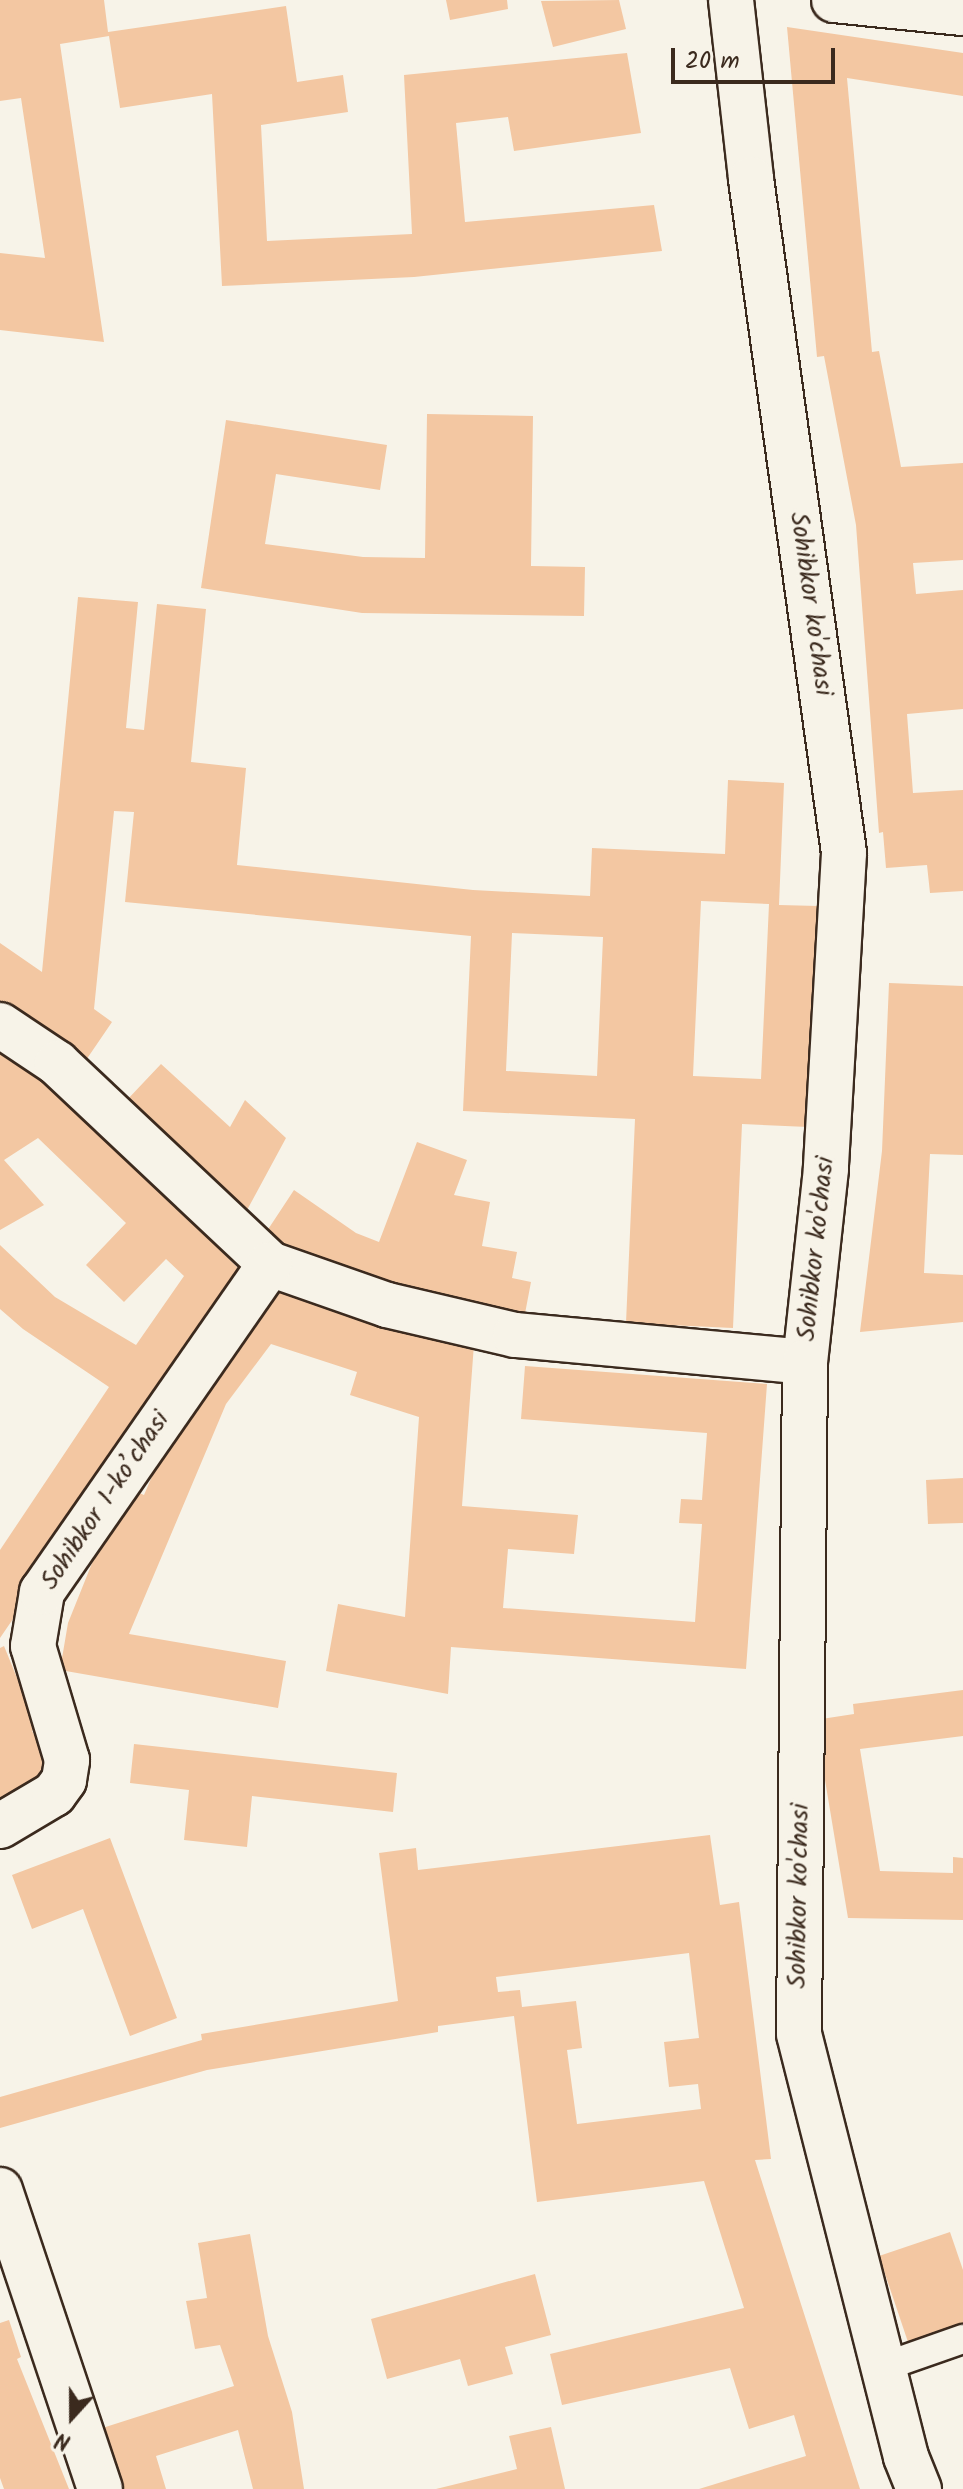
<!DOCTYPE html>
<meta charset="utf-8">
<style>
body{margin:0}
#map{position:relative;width:963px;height:2489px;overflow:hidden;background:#f7f3e8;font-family:Kalam,sans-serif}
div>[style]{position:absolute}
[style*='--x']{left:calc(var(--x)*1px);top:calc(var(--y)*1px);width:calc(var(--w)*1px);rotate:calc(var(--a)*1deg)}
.building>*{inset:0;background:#f3c7a2}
.roads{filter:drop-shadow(2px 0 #3b2a1e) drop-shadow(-2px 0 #3b2a1e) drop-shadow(0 2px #3b2a1e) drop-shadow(0 -2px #3b2a1e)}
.service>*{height:28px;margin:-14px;padding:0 14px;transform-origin:14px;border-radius:14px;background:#f7f3e8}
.minor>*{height:44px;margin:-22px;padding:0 22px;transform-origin:22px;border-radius:22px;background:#f7f3e8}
.tertiary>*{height:44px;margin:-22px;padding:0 22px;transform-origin:22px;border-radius:22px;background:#f7f3e8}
span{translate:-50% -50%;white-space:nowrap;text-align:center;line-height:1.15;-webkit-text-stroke:7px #f7f3e8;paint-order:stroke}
.street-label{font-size:26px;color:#3b2a1e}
.north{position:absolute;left:32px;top:2377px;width:80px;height:80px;-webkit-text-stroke:6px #f7f3e8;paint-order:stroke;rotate:201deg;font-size:22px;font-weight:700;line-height:32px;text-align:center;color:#3b2a1e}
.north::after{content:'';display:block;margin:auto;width:28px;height:36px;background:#3b2a1e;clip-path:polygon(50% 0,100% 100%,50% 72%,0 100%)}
.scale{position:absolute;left:671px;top:48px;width:164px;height:36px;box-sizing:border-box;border:4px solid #3b2a1e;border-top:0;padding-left:10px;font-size:24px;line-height:28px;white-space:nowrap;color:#3b2a1e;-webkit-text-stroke:6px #f7f3e8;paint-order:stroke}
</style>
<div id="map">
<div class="building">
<div style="clip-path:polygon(0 0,104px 0,108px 32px,286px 6px,297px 82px,343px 75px,348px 112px,261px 125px,267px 241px,412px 234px,404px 75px,627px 53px,641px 133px,514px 151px,508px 117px,456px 123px,465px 222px,654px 205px,662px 251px,414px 277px,222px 286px,212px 94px,120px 108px,109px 36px,60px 44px,104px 342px,0 330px,0 253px,45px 258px,21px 98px,0 101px)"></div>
<div style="clip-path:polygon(446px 0,507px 0,508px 9px,450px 20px)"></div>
<div style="clip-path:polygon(619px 0,626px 29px,553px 47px,541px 1px)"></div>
<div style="clip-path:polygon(787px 27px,963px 53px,963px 96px,847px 78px,872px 352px,879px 351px,901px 467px,963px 463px,963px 560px,913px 563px,916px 594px,963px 590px,963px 709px,907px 714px,913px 793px,963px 790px,963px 891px,930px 893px,927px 865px,886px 868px,883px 832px,879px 833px,856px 525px,824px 356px,817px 357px)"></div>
<div style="clip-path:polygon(427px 414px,533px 416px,531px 566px,585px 567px,584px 616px,362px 613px,201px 588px,226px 420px,387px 445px,380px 490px,276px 474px,265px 544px,363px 557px,425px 558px)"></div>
<div style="clip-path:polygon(evenodd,78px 597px,138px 602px,126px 728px,144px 730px,157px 604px,206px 609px,191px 762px,246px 768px,237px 865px,473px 890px,590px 896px,592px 848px,725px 854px,728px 780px,784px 783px,779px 905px,818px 906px,808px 1127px,742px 1124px,733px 1328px,626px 1323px,635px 1119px,463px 1111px,471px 936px,125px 902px,134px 812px,114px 811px,94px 1009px,112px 1022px,82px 1066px,0 1008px,0 943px,42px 972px,78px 597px,701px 901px,769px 904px,761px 1079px,693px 1076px,701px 901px,78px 597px,512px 933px,603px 937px,597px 1076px,506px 1071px,512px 933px)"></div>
<div style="clip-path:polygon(889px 983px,963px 986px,963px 1155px,930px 1154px,924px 1273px,963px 1275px,963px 1322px,860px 1332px,882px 1151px)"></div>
<div style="clip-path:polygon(0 1046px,82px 1112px,247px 1277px,0 1638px,0 1550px,109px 1387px,23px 1329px,0 1309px,0 1245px,55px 1297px,136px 1345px,184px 1276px,166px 1259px,124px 1302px,86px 1265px,126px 1223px,38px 1138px,4px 1160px,44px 1205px,0 1230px)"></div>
<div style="clip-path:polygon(161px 1064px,230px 1127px,245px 1100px,286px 1138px,246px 1212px,126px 1101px)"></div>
<div style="clip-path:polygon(417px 1142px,467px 1160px,454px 1195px,490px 1202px,482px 1246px,517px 1252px,512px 1278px,531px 1282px,523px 1324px,327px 1276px,265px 1234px,294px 1190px,356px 1233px,379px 1242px)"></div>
<div style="clip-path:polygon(269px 1288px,373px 1320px,474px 1344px,462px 1506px,578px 1515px,574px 1554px,508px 1549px,503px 1608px,695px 1622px,702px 1524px,679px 1523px,681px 1499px,702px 1500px,707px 1433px,521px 1419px,525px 1366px,767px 1384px,746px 1669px,451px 1647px,448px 1694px,326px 1671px,338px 1604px,405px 1617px,419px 1417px,350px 1395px,357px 1372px,271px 1344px,226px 1404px,129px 1634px,286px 1661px,278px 1708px,60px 1670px,68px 1623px,123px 1486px,144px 1495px,184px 1402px)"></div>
<div style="clip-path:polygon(963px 1478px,963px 1523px,928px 1524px,926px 1480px)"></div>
<div style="clip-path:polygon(4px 1646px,37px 1727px,32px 1731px,60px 1777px,0 1812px,0 1648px)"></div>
<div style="clip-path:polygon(963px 1690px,963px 1736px,860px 1749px,880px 1871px,953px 1873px,953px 1857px,963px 1858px,963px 1920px,848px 1918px,815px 1720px,854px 1714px,853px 1704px)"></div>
<div style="clip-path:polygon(134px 1744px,397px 1773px,393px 1812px,252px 1796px,247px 1847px,184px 1840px,189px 1790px,130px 1783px)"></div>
<div style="clip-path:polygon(evenodd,710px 1835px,720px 1905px,739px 1902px,771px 2159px,755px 2160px,860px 2489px,699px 2489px,806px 2456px,794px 2415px,749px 2429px,730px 2368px,562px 2405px,550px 2354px,744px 2308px,704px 2181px,537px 2202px,514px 2016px,438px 2026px,438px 2032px,207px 2070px,0 2128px,0 2097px,202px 2040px,201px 2034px,398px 2001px,379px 1853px,416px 1848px,418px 1870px,710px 1835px,689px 1953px,699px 2038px,664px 2042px,669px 2087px,698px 2084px,701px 2109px,577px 2124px,567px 2050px,582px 2048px,576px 2001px,522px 2007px,520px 1990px,498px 1992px,496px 1977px,689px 1953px)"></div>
<div style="clip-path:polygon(110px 1838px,177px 2018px,130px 2036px,83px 1909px,32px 1929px,12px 1875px)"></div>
<div style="clip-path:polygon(950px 2232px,963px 2270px,963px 2330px,910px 2348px,879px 2256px)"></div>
<div style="clip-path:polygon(250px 2234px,268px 2336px,292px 2412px,304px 2489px,253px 2489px,238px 2430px,156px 2456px,166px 2489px,111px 2489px,93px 2431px,234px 2386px,220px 2345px,195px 2349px,186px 2301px,207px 2298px,198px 2243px)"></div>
<div style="clip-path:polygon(535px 2274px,551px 2335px,505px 2347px,513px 2374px,468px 2386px,460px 2359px,387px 2379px,371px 2319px)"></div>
<div style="clip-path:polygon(9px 2320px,21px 2357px,17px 2359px,69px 2489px,4px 2489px,0 2478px,0 2323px)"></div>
<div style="clip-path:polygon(551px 2427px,565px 2489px,436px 2489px,517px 2469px,509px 2436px)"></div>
</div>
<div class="roads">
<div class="service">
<div style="--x:883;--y:2367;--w:85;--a:-19.3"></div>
</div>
<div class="minor">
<div style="--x:834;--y:0;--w:130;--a:5.8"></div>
<div style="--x:0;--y:1025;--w:69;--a:33.7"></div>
<div style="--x:57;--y:1063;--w:293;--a:43.3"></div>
<div style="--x:270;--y:1264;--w:124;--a:19.3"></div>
<div style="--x:387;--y:1305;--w:131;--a:13.2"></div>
<div style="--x:515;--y:1335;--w:291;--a:5.3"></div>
<div style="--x:0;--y:1826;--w:63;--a:-30.7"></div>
<div style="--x:54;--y:1794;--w:17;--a:-54"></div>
<div style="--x:64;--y:1780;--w:20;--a:-81"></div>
<div style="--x:67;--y:1760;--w:119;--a:-106.6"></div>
<div style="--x:33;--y:1646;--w:55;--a:-80.5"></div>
<div style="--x:42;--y:1592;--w:399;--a:-55.2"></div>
<div style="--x:0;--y:2190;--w:315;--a:71.5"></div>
</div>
<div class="tertiary">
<div style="--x:731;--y:0;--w:180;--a:83.6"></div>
<div style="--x:751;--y:179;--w:680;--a:82.14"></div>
<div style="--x:844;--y:853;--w:317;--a:93.3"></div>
<div style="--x:826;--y:1169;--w:194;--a:96.2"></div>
<div style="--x:805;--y:1362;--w:672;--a:90.51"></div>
<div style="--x:799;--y:2034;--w:436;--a:75.8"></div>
<div style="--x:906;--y:2457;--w:35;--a:68"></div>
</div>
</div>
<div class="street-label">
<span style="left:810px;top:604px;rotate:82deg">Sohibkor ko'chasi</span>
<span style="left:817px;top:1249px;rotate:-84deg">Sohibkor ko'chasi</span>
<span style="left:106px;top:1501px;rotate:-56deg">Sohibkor 1-koʼchasi</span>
<span style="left:800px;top:1896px;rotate:-89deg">Sohibkor ko'chasi</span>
</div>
<div class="north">N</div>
<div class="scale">20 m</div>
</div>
